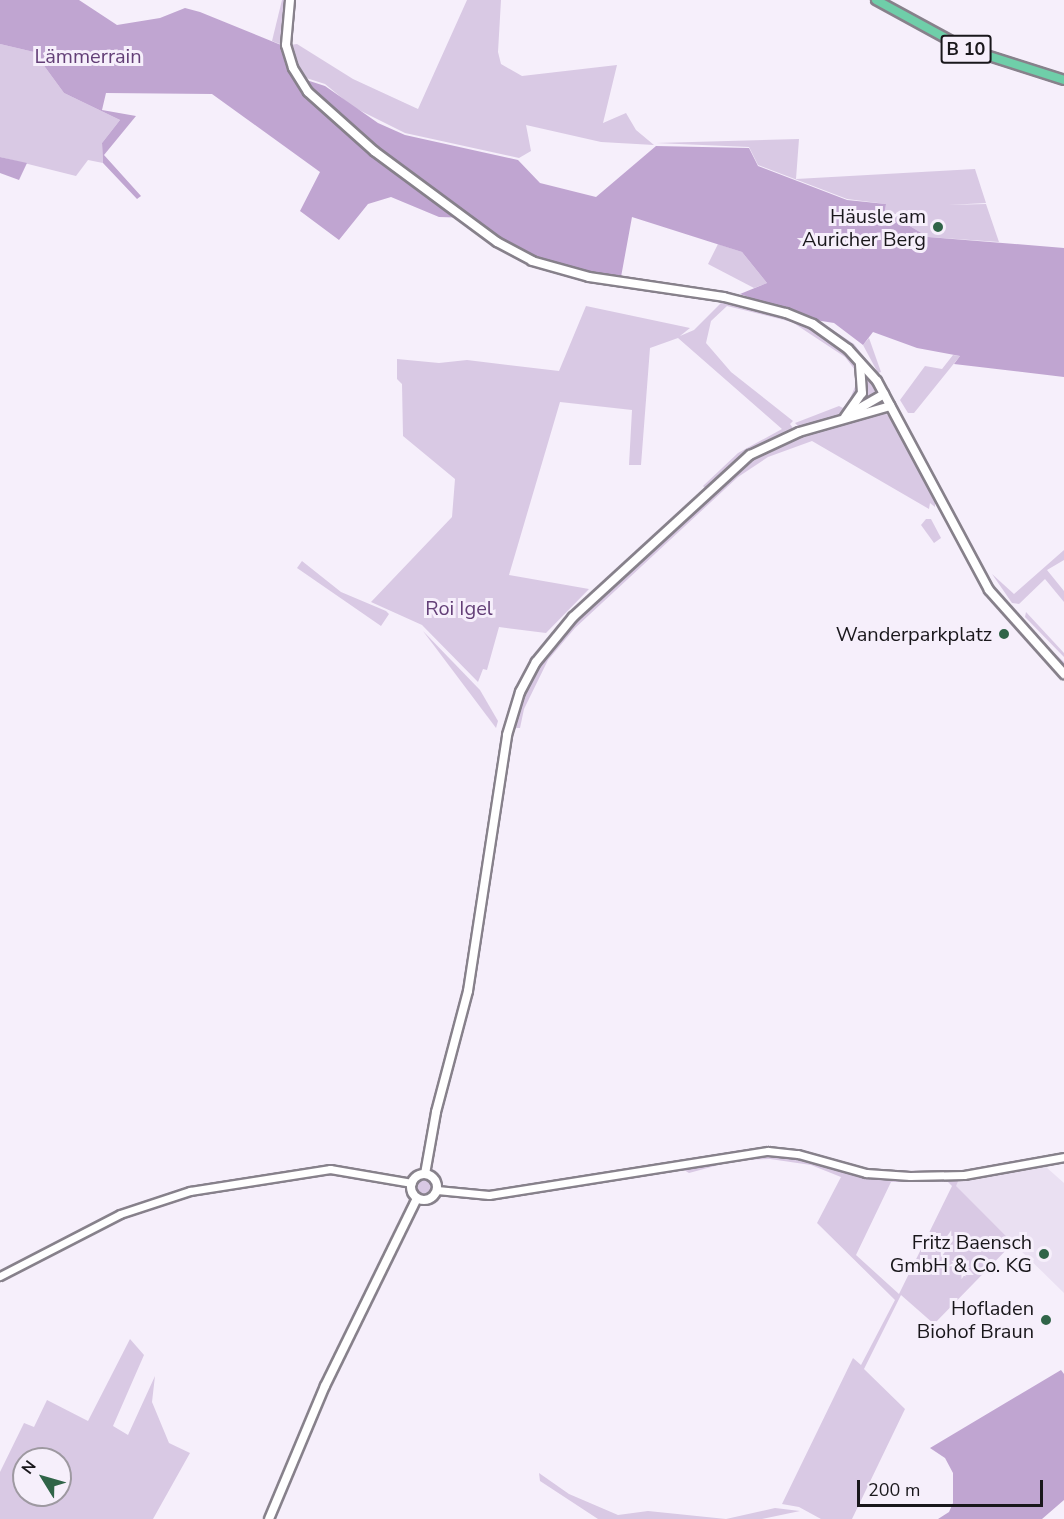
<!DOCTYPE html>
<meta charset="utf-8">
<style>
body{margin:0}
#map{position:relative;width:1064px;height:1519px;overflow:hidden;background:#f6effb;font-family:"Nunito Sans",sans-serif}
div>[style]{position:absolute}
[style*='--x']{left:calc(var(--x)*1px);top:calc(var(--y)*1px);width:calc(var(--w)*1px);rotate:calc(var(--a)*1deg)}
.built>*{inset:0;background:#eae0f2}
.green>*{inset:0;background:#d9c9e4}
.round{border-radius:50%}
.forest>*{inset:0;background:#c0a5d1}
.roads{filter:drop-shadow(2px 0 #87818b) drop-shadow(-2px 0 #87818b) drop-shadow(0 2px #87818b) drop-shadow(0 -2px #87818b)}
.tertiary>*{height:7px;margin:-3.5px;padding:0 3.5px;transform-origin:3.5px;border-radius:3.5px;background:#fff}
.secondary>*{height:8px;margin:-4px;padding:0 4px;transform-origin:4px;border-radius:4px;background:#fff}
.secondary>.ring{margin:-4px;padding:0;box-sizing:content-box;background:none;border:8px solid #fff;border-radius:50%}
.primary>*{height:8px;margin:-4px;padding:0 4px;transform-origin:4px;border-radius:4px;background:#6fcea9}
.dots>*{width:16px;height:16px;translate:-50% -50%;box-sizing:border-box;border:3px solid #f6effb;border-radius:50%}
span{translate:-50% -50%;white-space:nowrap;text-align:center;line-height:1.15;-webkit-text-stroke:6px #f6effb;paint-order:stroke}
.shield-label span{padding:2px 4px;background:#f6effb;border:2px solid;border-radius:4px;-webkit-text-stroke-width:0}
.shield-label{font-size:18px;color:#19171b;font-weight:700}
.park-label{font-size:20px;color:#633f77}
.poi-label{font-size:20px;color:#19171b}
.right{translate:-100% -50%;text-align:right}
.north{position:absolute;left:12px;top:1447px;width:60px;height:60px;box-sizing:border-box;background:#f6effb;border:2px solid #9e99a1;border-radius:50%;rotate:307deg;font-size:16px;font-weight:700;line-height:24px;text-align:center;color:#19171b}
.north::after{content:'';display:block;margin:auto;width:21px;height:27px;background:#306448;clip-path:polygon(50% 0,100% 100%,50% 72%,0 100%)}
.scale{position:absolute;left:857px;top:1480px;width:186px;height:27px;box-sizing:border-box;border:3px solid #19171b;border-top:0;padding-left:8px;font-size:18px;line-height:21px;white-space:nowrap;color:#19171b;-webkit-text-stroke:4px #f6effb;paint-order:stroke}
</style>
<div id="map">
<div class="built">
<div style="clip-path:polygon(1046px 1167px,1064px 1183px,1064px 1293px,955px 1186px,960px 1177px)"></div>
</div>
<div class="green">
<div style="clip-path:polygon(282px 0,287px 0,282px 45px,272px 41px)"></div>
<div style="clip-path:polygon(467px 0,501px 0,498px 52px,501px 64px,522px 76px,617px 65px,603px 123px,626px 113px,636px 130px,654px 145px,601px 142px,526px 125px,531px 151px,519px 158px,405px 133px,353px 107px,325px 84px,300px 76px,290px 45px,297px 44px,353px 79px,418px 109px)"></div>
<div style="clip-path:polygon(0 44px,34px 52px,64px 93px,120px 120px,102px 143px,103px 163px,88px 160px,76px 176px,0 157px)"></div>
<div style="clip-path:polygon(799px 139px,796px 179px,975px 169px,986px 203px,948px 205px,986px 204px,999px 242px,928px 237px,885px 211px,886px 204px,847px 199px,758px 165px,749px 147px,656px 143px)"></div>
<div style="clip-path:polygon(718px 244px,742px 252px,767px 283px,754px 288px,708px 264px)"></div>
<div style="clip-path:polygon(724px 300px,797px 321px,849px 355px,860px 371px,860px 391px,843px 414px,801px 429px,795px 423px,839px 406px,843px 408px,849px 401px,857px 382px,855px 370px,845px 357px,792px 322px,727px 306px,711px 321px,706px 343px,731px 372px,793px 421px,790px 424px,795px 431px,761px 445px,706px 489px,703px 486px,738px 453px,782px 429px,678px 338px,650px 348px,641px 465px,629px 465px,632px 410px,560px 402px,509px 575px,589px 589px,546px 633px,499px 627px,487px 670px,483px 669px,478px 682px,422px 625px,371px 602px,452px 517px,455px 479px,403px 436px,402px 384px,397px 379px,397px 359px,439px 363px,467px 360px,559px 371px,586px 306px,690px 328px,680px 336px,694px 330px)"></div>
<div style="clip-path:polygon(822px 323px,854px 344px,864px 357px,820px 325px)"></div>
<div style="clip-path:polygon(869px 338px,881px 372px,878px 373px,863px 345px)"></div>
<div style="clip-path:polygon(953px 355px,960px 356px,914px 413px,908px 413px,900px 400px,925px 366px,942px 369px)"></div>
<div style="clip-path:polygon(866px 375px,878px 392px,862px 401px,866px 386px)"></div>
<div style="clip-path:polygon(883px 411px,895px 422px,935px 501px,935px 507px,930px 503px,929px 509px,812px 441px,768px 457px,738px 477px,575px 628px,548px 660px,524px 709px,520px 728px,515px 728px,531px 675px,571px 623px,751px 458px,794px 437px)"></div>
<div style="clip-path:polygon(926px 519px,931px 519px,941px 538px,934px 543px,921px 525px)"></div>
<div style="clip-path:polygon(1064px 550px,1064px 560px,1047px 570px,1064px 591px,1064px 602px,1045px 579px,1019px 604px,1012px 603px,992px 574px,1014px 594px)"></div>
<div style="clip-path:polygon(302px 561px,341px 592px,386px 611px,389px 614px,381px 626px,297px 568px)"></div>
<div style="clip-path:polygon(1026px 612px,1064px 653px,1064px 657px,1025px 617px)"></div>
<div style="clip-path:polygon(1014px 615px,1064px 662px,1064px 667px,1019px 620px)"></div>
<div style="clip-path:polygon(423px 631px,480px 690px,498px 721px,496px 728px)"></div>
<div style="clip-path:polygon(evenodd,755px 1153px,789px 1154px,853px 1172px,960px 1177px,956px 1186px,1013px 1243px,934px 1324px,901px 1295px,864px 1369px,905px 1409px,852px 1519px,821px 1519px,799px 1507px,782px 1504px,853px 1358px,861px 1365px,895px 1300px,817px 1223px,841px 1177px,811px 1165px,770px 1159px,737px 1160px,689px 1173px,679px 1167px,755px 1153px,891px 1182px,948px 1182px,952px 1186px,899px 1294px,856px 1255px,891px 1182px)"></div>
<div class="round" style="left:414px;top:1176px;width:22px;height:22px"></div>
<div style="clip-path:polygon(evenodd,130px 1339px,144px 1355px,113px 1426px,128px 1435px,155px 1376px,152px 1402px,169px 1443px,190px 1453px,153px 1519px,0 1519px,0 1472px,24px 1423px,34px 1427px,47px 1400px,88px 1421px,130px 1339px,24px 1459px,60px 1459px,60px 1495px,24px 1495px,24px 1459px)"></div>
<div style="clip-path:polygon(539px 1473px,569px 1494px,618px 1515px,648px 1511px,726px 1519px,775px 1508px,800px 1511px,762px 1519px,598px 1519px,540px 1481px)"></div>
</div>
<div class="forest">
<div style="clip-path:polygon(0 0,79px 0,117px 25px,160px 18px,185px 8px,200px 12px,281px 45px,291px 75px,325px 86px,378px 123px,405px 135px,518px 160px,540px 183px,596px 197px,656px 146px,749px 148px,758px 166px,847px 200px,886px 204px,885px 211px,928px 237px,1064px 248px,1064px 377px,954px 364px,960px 356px,917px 348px,873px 332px,863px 345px,834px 323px,809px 319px,740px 294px,767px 283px,742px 252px,632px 217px,621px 277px,592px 275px,534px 257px,514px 249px,472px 218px,439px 217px,391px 197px,368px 204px,339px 240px,300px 211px,320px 172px,212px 94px,106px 93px,102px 110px,136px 116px,104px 155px,141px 196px,137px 199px,103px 163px,102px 143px,120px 120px,64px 93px,34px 52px,0 44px)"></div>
<div style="clip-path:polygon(0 157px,27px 163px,19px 180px,0 173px)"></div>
<div style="clip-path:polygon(1061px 1370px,1064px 1374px,1064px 1500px,1042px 1519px,938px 1519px,949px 1512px,953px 1503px,953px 1473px,945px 1458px,930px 1448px)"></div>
</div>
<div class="roads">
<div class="tertiary">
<div style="--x:437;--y:1190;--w:52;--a:5.5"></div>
<div style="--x:489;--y:1195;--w:282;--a:-9"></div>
<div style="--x:768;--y:1151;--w:30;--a:6"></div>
<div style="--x:798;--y:1154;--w:71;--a:15.6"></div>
<div style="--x:866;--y:1173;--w:44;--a:3.9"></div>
<div style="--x:910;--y:1176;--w:54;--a:-1.1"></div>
<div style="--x:964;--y:1175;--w:102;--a:-10.2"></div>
<div style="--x:0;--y:1276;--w:135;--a:-27.3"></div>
<div style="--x:120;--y:1214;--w:74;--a:-18.2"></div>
<div style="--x:190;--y:1191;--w:142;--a:-8.9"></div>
<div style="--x:330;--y:1169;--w:83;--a:9.7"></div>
</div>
<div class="secondary">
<div style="--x:290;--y:0;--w:45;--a:95.1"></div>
<div style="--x:286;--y:45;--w:24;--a:73"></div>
<div style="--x:293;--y:68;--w:28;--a:58"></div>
<div style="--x:308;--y:92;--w:89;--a:41.8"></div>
<div style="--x:374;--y:151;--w:153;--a:36.5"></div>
<div style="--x:497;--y:242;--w:40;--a:28"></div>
<div style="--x:532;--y:261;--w:59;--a:15.7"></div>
<div style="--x:589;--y:277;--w:136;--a:8.4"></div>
<div style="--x:724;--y:297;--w:64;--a:14.5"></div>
<div style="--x:786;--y:313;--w:29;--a:22"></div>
<div style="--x:813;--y:324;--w:43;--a:35.5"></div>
<div style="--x:848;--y:349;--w:43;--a:47.8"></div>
<div style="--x:877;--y:381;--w:237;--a:61.8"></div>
<div style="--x:989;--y:590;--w:113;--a:48.2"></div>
<div style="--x:853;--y:412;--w:36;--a:-30"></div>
<div style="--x:845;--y:417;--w:29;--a:-55"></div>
<div style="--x:862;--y:393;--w:30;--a:-94"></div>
<div class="ring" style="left:411px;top:1174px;width:18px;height:18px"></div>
<div style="--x:425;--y:1174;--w:63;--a:-79.9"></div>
<div style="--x:436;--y:1112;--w:125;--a:-75.2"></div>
<div style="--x:468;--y:991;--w:259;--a:-81.3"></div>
<div style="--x:507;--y:735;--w:45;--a:-73.2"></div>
<div style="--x:520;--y:692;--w:34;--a:-62"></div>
<div style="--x:536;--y:662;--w:58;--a:-50.6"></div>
<div style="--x:573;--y:617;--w:240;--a:-42.5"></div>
<div style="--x:750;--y:455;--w:54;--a:-25.1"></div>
<div style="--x:799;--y:432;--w:95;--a:-15.9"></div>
<div style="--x:269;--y:1519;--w:144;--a:-67.2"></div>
<div style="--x:325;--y:1386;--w:209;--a:-63.9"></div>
</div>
<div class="primary">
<div style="--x:876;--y:0;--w:100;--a:28.6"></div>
<div style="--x:964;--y:48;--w:105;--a:17.7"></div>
</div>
</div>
<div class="dots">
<div style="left:938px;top:227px;background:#306448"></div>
<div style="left:1004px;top:634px;background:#306448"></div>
<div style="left:1044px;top:1254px;background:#306448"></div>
<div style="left:1046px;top:1320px;background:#306448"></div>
</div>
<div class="shield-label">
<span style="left:966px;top:49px">B 10</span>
</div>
<div class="park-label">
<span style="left:88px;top:56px">Lämmerrain</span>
<span style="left:459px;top:608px">Roi Igel</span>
</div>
<div class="poi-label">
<span class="right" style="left:926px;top:228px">Häusle am<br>Auricher Berg</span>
<span class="right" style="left:992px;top:634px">Wanderparkplatz</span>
<span class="right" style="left:1032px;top:1254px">Fritz Baensch<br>GmbH &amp; Co. KG</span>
<span class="right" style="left:1034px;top:1320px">Hofladen<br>Biohof Braun</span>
</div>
<div class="north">N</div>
<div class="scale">200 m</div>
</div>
